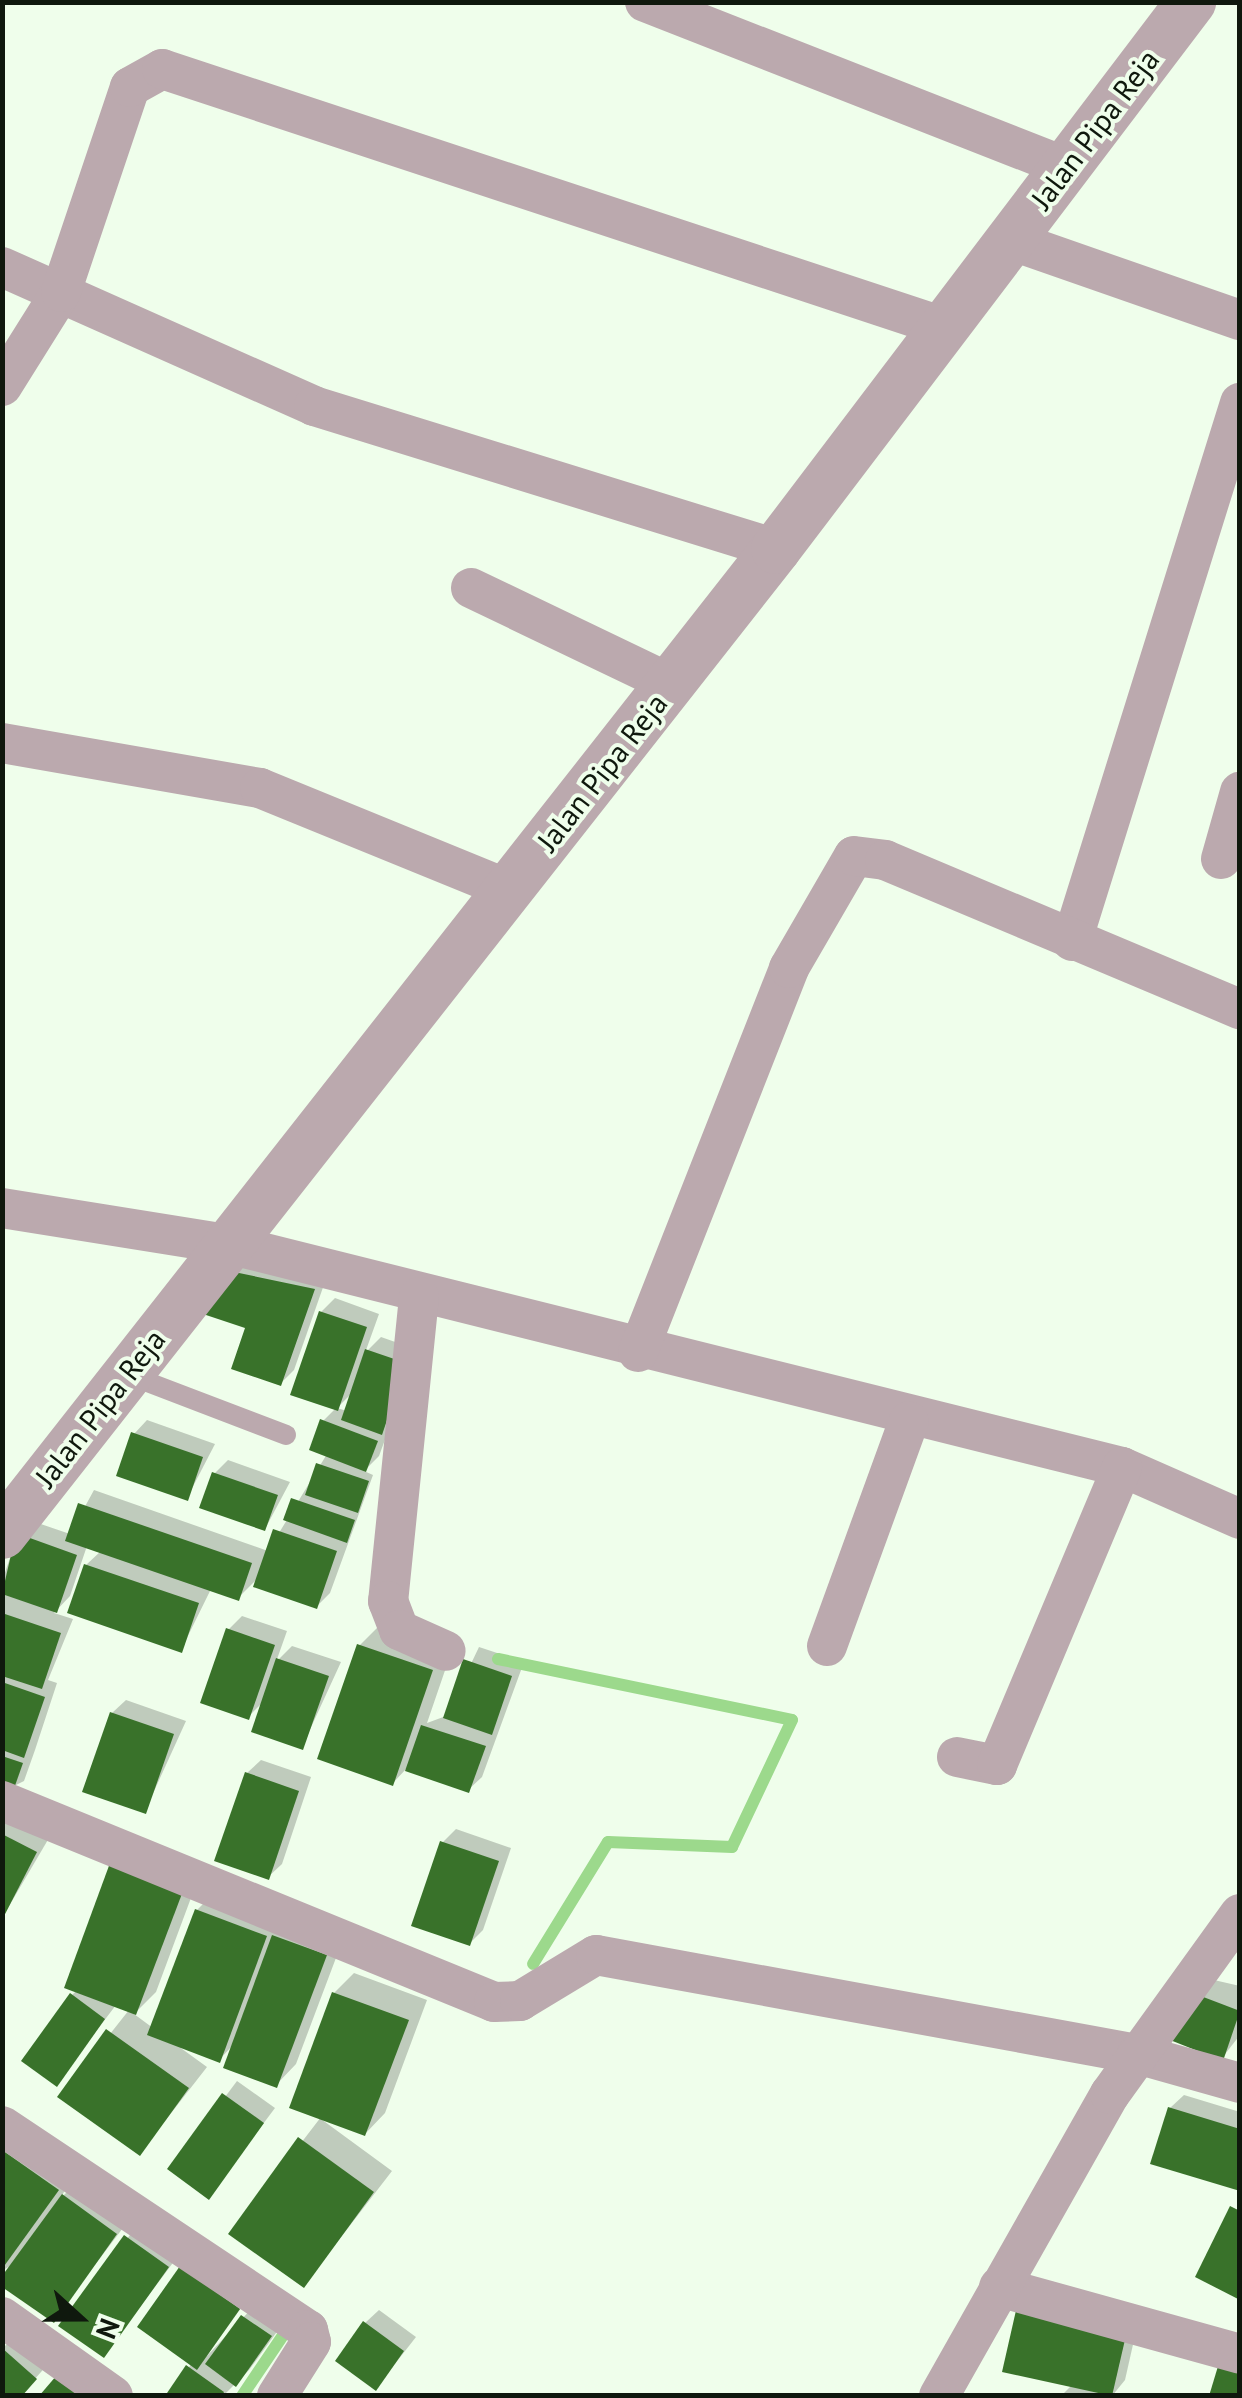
<!DOCTYPE html>
<style>
body{margin:0}
#map{position:relative;width:1242px;height:2398px;overflow:hidden;background:#effeeb;font-family:"PT Sans",sans-serif}
div>[style]{position:absolute}
[style*='--x']{left:calc(var(--x)*1px);top:calc(var(--y)*1px);width:calc(var(--w)*1px);rotate:calc(var(--a)*1deg)}
.shadow>*{inset:0;background:#0003}
.stream>*{height:12px;margin:-6px;padding:0 6px;transform-origin:6px;border-radius:6px;background:#9cd98c}
.building>*{inset:0;background:#39722a}
.service>*{height:20px;margin:-10px;padding:0 10px;transform-origin:10px;border-radius:10px;background:#bba9ae}
.minor>*{height:40px;margin:-20px;padding:0 20px;transform-origin:20px;border-radius:20px;background:#bba9ae}
.tertiary>*{height:50px;margin:-25px;padding:0 25px;transform-origin:25px;border-radius:25px;background:#bba9ae}
span{translate:-50% -50%;white-space:nowrap;text-align:center;line-height:1.15;-webkit-text-stroke:8px #effeeb;paint-order:stroke}
.street-label{font-size:30px;color:#0f180d}
.frame{position:absolute;inset:0;border:5px solid #0f180d;pointer-events:none}
.north{position:absolute;left:30px;top:2268px;width:100px;height:100px;-webkit-text-stroke:8px #effeeb;paint-order:stroke;rotate:111deg;font-size:28px;font-weight:700;line-height:40px;text-align:center;color:#0f180d}
.north::after{content:'';display:block;margin:auto;width:35px;height:45px;background:#0f180d;clip-path:polygon(50% 0,100% 100%,50% 72%,0 100%)}
</style>
<div id="map">
<div class="shadow">
<div style="clip-path:polygon(280px 1260px,327px 1276px,294px 1370px,281px 1383px,218px 1269px)"></div>
<div style="clip-path:polygon(evenodd,335px 1298px,379px 1314px,365px 1353px,381px 1337px,418px 1350px,379px 1456px,364px 1471px,373px 1475px,330px 1593px,316px 1607px,259px 1577px,238px 1598px,211px 1589px,181px 1650px,86px 1565px,101px 1551px,87px 1546px,70px 1596px,54px 1613px,73px 1619px,48px 1680px,57px 1683px,35px 1750px,24px 1781px,2px 1792px,2px 1581px,18px 1535px,32px 1521px,70px 1534px,94px 1490px,268px 1551px,327px 1454px,323px 1421px,336px 1408px,321px 1312px,335px 1298px,353px 1392px,347px 1411px,337px 1408px,353px 1392px)"></div>
<div style="clip-path:polygon(147px 1420px,215px 1444px,187px 1498px,134px 1434px)"></div>
<div style="clip-path:polygon(228px 1460px,290px 1482px,265px 1529px,214px 1474px)"></div>
<div style="clip-path:polygon(242px 1616px,287px 1631px,276px 1662px,292px 1646px,341px 1662px,302px 1747px,264px 1701px,248px 1717px,228px 1630px)"></div>
<div style="clip-path:polygon(380px 1625px,452px 1650px,427px 1723px,446px 1716px,479px 1647px,524px 1662px,482px 1777px,468px 1790px,406px 1769px,393px 1783px,359px 1646px)"></div>
<div style="clip-path:polygon(126px 1700px,186px 1721px,145px 1811px,112px 1713px)"></div>
<div style="clip-path:polygon(261px 1760px,311px 1777px,282px 1864px,268px 1877px,247px 1773px)"></div>
<div style="clip-path:polygon(2px 1814px,49px 1838px,2px 1918px)"></div>
<div style="clip-path:polygon(456px 1829px,511px 1848px,483px 1930px,470px 1943px,443px 1842px)"></div>
<div style="clip-path:polygon(201px 1871px,156px 1992px,134px 2014px,153px 2028px,197px 1910px,217px 1890px,345px 1934px,296px 2064px,276px 2085px,234px 2044px,219px 2060px,178px 2046px,207px 2067px,140px 2153px,61px 2096px,129px 2010px,116px 2005px,56px 2084px,72px 1995px)"></div>
<div style="clip-path:polygon(354px 1973px,427px 2000px,385px 2113px,365px 2134px,321px 2119px,392px 2171px,304px 2285px,232px 2233px,321px 2117px,334px 1993px)"></div>
<div style="clip-path:polygon(1201px 1977px,1240px 1986px,1240px 2035px,1222px 2058px,1168px 2036px)"></div>
<div style="clip-path:polygon(237px 2081px,275px 2108px,209px 2196px,171px 2169px)"></div>
<div style="clip-path:polygon(1184px 2095px,1240px 2112px,1240px 2188px,1170px 2108px)"></div>
<div style="clip-path:polygon(2px 2132px,77px 2169px,60px 2199px,77px 2182px,129px 2220px,53px 2320px,16px 2262px,2px 2271px)"></div>
<div style="clip-path:polygon(139px 2223px,181px 2252px,104px 2355px,62px 2325px)"></div>
<div style="clip-path:polygon(251px 2294px,206px 2357px,257px 2303px,284px 2322px,249px 2370px,223px 2396px,168px 2396px,192px 2363px,140px 2326px)"></div>
<div style="clip-path:polygon(379px 2310px,416px 2337px,376px 2388px,365px 2323px)"></div>
<div style="clip-path:polygon(1139px 2318px,1125px 2380px,1112px 2396px,1061px 2396px)"></div>
<div style="clip-path:polygon(16px 2335px,48px 2364px,20px 2396px,2px 2349px)"></div>
</div>
<div class="stream">
<div style="--x:498;--y:1659;--w:300;--a:11.7"></div>
<div style="--x:792;--y:1720;--w:140;--a:115.3"></div>
<div style="--x:732;--y:1847;--w:124;--a:-177.7"></div>
<div style="--x:608;--y:1842;--w:143;--a:121.6"></div>
<div style="--x:242;--y:2396;--w:71;--a:-55.9"></div>
</div>
<div class="building">
<div style="clip-path:polygon(215px 1268px,315px 1289px,281px 1386px,231px 1369px,245px 1328px,200px 1313px)"></div>
<div style="clip-path:polygon(319px 1311px,367px 1327px,338px 1411px,290px 1395px)"></div>
<div style="clip-path:polygon(365px 1349px,406px 1363px,382px 1435px,341px 1420px)"></div>
<div style="clip-path:polygon(320px 1419px,378px 1441px,366px 1472px,309px 1450px)"></div>
<div style="clip-path:polygon(131px 1432px,203px 1457px,188px 1501px,116px 1476px)"></div>
<div style="clip-path:polygon(316px 1463px,369px 1481px,358px 1513px,305px 1495px)"></div>
<div style="clip-path:polygon(212px 1472px,278px 1495px,265px 1531px,199px 1508px)"></div>
<div style="clip-path:polygon(291px 1498px,355px 1520px,347px 1543px,283px 1520px)"></div>
<div style="clip-path:polygon(78px 1503px,252px 1563px,239px 1601px,65px 1541px)"></div>
<div style="clip-path:polygon(273px 1529px,337px 1551px,317px 1609px,253px 1587px)"></div>
<div style="clip-path:polygon(16px 1533px,77px 1555px,57px 1613px,2px 1594px)"></div>
<div style="clip-path:polygon(84px 1564px,199px 1603px,182px 1653px,67px 1613px)"></div>
<div style="clip-path:polygon(2px 1613px,61px 1633px,42px 1689px,2px 1676px)"></div>
<div style="clip-path:polygon(226px 1628px,275px 1645px,249px 1720px,200px 1703px)"></div>
<div style="clip-path:polygon(357px 1644px,433px 1670px,393px 1786px,317px 1759px)"></div>
<div style="clip-path:polygon(276px 1658px,329px 1676px,303px 1750px,251px 1732px)"></div>
<div style="clip-path:polygon(463px 1659px,512px 1676px,492px 1735px,443px 1718px)"></div>
<div style="clip-path:polygon(2px 1682px,45px 1697px,24px 1758px,2px 1750px)"></div>
<div style="clip-path:polygon(110px 1712px,174px 1734px,146px 1814px,82px 1792px)"></div>
<div style="clip-path:polygon(421px 1725px,486px 1746px,469px 1793px,405px 1771px)"></div>
<div style="clip-path:polygon(2px 1756px,23px 1763px,11px 1797px,2px 1795px)"></div>
<div style="clip-path:polygon(245px 1772px,299px 1791px,269px 1880px,214px 1861px)"></div>
<div style="clip-path:polygon(2px 1834px,37px 1852px,2px 1920px)"></div>
<div style="clip-path:polygon(440px 1841px,499px 1861px,470px 1946px,411px 1926px)"></div>
<div style="clip-path:polygon(110px 1863px,183px 1891px,136px 2015px,64px 1988px)"></div>
<div style="clip-path:polygon(195px 1909px,267px 1936px,220px 2063px,147px 2035px)"></div>
<div style="clip-path:polygon(272px 1935px,327px 1955px,277px 2088px,223px 2068px)"></div>
<div style="clip-path:polygon(1185px 1990px,1240px 2011px,1223px 2061px,1165px 2038px)"></div>
<div style="clip-path:polygon(332px 1992px,409px 2020px,365px 2136px,289px 2108px)"></div>
<div style="clip-path:polygon(70px 1993px,105px 2019px,57px 2087px,21px 2061px)"></div>
<div style="clip-path:polygon(106px 2029px,189px 2088px,140px 2156px,57px 2097px)"></div>
<div style="clip-path:polygon(222px 2093px,264px 2123px,209px 2200px,167px 2169px)"></div>
<div style="clip-path:polygon(1168px 2107px,1240px 2129px,1240px 2191px,1150px 2164px)"></div>
<div style="clip-path:polygon(298px 2137px,374px 2192px,304px 2288px,228px 2234px)"></div>
<div style="clip-path:polygon(2px 2150px,59px 2190px,2px 2269px)"></div>
<div style="clip-path:polygon(62px 2194px,117px 2234px,54px 2323px,2px 2287px,2px 2276px)"></div>
<div style="clip-path:polygon(1230px 2206px,1240px 2211px,1240px 2300px,1195px 2277px)"></div>
<div style="clip-path:polygon(124px 2235px,169px 2267px,104px 2358px,58px 2326px)"></div>
<div style="clip-path:polygon(180px 2266px,240px 2309px,197px 2370px,137px 2327px)"></div>
<div style="clip-path:polygon(1017px 2306px,1127px 2331px,1112px 2396px,1002px 2372px)"></div>
<div style="clip-path:polygon(241px 2315px,272px 2336px,236px 2387px,205px 2364px)"></div>
<div style="clip-path:polygon(363px 2321px,404px 2351px,376px 2391px,335px 2361px)"></div>
<div style="clip-path:polygon(2px 2348px,37px 2379px,22px 2396px,2px 2396px)"></div>
<div style="clip-path:polygon(1222px 2353px,1240px 2359px,1240px 2396px,1209px 2396px)"></div>
<div style="clip-path:polygon(186px 2365px,224px 2392px,222px 2396px,165px 2396px)"></div>
<div style="clip-path:polygon(63px 2368px,94px 2396px,39px 2396px)"></div>
</div>
<div class="service">
<div style="--x:129;--y:1375;--w:168;--a:20.9"></div>
</div>
<div class="minor">
<div style="--x:645;--y:2;--w:453;--a:21.4"></div>
<div style="--x:1010;--y:240;--w:244;--a:19.2"></div>
<div style="--x:2;--y:267;--w:342;--a:24"></div>
<div style="--x:314;--y:406;--w:484;--a:17.2"></div>
<div style="--x:2;--y:386;--w:111;--a:-57.9"></div>
<div style="--x:61;--y:292;--w:216;--a:-71.4"></div>
<div style="--x:130;--y:87;--w:37;--a:-29"></div>
<div style="--x:162;--y:69;--w:820;--a:18.26"></div>
<div style="--x:471;--y:588;--w:222;--a:25.6"></div>
<div style="--x:2;--y:743;--w:262;--a:9.9"></div>
<div style="--x:260;--y:788;--w:270;--a:22.2"></div>
<div style="--x:1221;--y:859;--w:70;--a:-74.2"></div>
<div style="--x:1072;--y:941;--w:564;--a:-72.66"></div>
<div style="--x:2;--y:1208;--w:229;--a:9.1"></div>
<div style="--x:228;--y:1244;--w:921;--a:14.01"></div>
<div style="--x:1122;--y:1467;--w:129;--a:23.8"></div>
<div style="--x:419;--y:1297;--w:306;--a:95.8"></div>
<div style="--x:388;--y:1601;--w:31;--a:69"></div>
<div style="--x:399;--y:1630;--w:51;--a:24.1"></div>
<div style="--x:638;--y:1352;--w:413;--a:-68.5"></div>
<div style="--x:789;--y:968;--w:129;--a:-59.9"></div>
<div style="--x:854;--y:856;--w:31;--a:7"></div>
<div style="--x:885;--y:860;--w:385;--a:22.8"></div>
<div style="--x:827;--y:1646;--w:239;--a:-70"></div>
<div style="--x:957;--y:1757;--w:41;--a:11.3"></div>
<div style="--x:997;--y:1765;--w:323;--a:-67.2"></div>
<div style="--x:2;--y:1801;--w:531;--a:22.22"></div>
<div style="--x:494;--y:2002;--w:26;--a:-2"></div>
<div style="--x:520;--y:2001;--w:89;--a:-31.2"></div>
<div style="--x:596;--y:1955;--w:550;--a:10.37"></div>
<div style="--x:1137;--y:2054;--w:107;--a:15.7"></div>
<div style="--x:2;--y:2126;--w:368;--a:33.7"></div>
<div style="--x:308;--y:2330;--w:12;--a:76"></div>
<div style="--x:311;--y:2342;--w:64;--a:122.2"></div>
<div style="--x:999;--y:2287;--w:250;--a:15.5"></div>
<div style="--x:2;--y:2317;--w:136;--a:35.4"></div>
<div style="--x:939;--y:2396;--w:347;--a:-60.5"></div>
<div style="--x:1110;--y:2094;--w:222;--a:-54.2"></div>
</div>
<div class="tertiary">
<div style="--x:2;--y:1534;--w:1253;--a:-51.84"></div>
<div style="--x:776;--y:549;--w:687;--a:-52.81"></div>
</div>
<div class="street-label">
<span style="left:1095px;top:129px;rotate:-53deg">Jalan Pipa Reja</span>
<span style="left:602px;top:772px;rotate:-52deg">Jalan Pipa Reja</span>
<span style="left:100px;top:1408px;rotate:-52deg">Jalan Pipa Reja</span>
</div>
<div class="frame"></div>
<div class="north">N</div>
</div>
